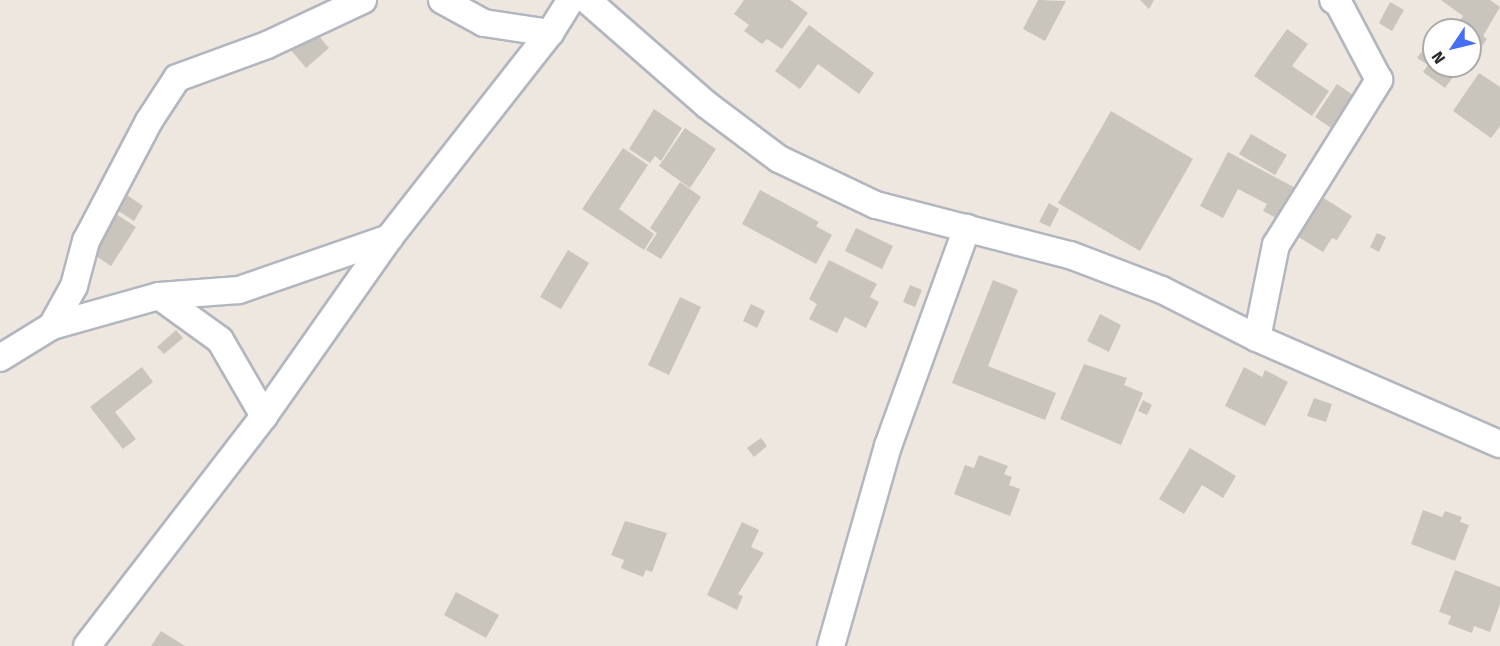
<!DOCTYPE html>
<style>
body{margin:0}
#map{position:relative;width:1500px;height:646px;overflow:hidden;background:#ede7df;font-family:"Fira Sans",sans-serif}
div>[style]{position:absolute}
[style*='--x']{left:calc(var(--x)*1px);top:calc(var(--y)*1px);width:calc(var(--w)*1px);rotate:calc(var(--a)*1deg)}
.building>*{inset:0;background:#c9c5bd}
.roads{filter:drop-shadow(2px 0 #b2b6bf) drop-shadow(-2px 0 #b2b6bf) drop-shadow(0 2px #b2b6bf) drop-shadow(0 -2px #b2b6bf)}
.minor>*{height:26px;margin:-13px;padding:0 13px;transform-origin:13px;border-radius:13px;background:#fff}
span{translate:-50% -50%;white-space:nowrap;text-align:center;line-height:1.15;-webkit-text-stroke:6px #fff;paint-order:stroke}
.north{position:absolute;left:1422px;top:18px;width:60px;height:60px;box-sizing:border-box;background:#fff;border:2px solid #ababab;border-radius:50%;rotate:235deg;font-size:16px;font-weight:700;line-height:24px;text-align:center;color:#2c2c2c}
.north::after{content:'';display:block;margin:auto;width:21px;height:27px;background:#466ef4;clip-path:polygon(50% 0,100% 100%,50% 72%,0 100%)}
</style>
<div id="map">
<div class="building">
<div style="clip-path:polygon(744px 0,790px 0,808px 13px,782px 49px,767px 39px,762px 44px,744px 31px,749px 25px,734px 14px)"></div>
<div style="clip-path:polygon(1038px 0,1066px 1px,1045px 41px,1023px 29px)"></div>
<div style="clip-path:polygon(1140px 0,1154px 0,1149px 9px)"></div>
<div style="clip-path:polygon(1441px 0,1490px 0,1500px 7px,1483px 36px,1487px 39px,1479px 50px,1475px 47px,1470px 53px,1470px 30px,1453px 30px,1463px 16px)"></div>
<div style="clip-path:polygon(1390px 2px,1404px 10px,1392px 31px,1379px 23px)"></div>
<div style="clip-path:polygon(809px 25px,874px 73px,859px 94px,818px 64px,800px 89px,775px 71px)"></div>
<div style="clip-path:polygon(313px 29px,329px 48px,306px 68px,290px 49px)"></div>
<div style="clip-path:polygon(1287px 29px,1308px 44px,1292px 66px,1329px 91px,1312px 116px,1254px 76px)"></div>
<div style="clip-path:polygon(1434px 35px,1434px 66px,1461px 66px,1445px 88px,1423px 72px,1428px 65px,1417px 58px)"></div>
<div style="clip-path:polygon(1479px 73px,1500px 87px,1500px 126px,1491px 138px,1453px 111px)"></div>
<div style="clip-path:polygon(1337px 84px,1356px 97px,1334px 130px,1315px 117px)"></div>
<div style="clip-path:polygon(654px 109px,682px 128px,661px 161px,655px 156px,650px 163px,629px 149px)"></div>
<div style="clip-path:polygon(1111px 111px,1193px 159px,1140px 251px,1058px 203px)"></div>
<div style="clip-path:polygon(685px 128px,716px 149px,690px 188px,659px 166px)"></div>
<div style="clip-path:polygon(1251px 134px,1287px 155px,1275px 175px,1239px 154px)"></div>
<div style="clip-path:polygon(623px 148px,648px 165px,619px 209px,654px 234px,644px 250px,582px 209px)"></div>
<div style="clip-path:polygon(1228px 152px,1303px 192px,1286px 223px,1263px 211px,1267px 204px,1238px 189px,1223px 218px,1200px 206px)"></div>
<div style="clip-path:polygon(680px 182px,701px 197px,661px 259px,646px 250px,657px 233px,650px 228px)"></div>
<div style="clip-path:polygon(760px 190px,819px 222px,816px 226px,832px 235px,816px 264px,742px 224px)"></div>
<div style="clip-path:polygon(1311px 190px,1352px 216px,1337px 240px,1332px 238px,1323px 252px,1287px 230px)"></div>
<div style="clip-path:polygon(127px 195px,143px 206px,134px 221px,117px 210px)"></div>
<div style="clip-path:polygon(1049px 203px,1059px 209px,1050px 227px,1039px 222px)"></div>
<div style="clip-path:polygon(116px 214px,136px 227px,111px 266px,91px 253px)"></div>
<div style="clip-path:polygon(856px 228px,893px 246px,882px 269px,845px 251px)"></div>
<div style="clip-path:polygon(1377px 233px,1386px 237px,1379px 252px,1370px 247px)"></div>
<div style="clip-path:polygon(568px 250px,589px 263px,561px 309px,540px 297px)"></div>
<div style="clip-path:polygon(829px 260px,877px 284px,870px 297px,879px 302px,866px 328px,845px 317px,837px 333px,809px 319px,817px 304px,809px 299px)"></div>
<div style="clip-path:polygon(993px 280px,1018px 290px,988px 366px,1056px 393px,1045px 420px,952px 383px)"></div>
<div style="clip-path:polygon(910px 285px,922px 290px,915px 307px,903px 302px)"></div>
<div style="clip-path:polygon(680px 297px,701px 307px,669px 375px,648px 365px)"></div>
<div style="clip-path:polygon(751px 304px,765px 311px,757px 328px,743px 321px)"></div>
<div style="clip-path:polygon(1100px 314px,1121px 325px,1109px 352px,1087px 341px)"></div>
<div style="clip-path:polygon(176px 330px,183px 338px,164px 354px,157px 347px)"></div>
<div style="clip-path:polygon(1084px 364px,1127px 378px,1124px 385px,1143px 393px,1121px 445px,1060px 419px)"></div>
<div style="clip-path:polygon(142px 367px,153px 382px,115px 412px,136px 439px,123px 449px,90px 407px)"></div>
<div style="clip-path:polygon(1244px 367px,1262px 377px,1265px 370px,1288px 382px,1265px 426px,1225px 406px)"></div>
<div style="clip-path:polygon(1314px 398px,1332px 404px,1326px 422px,1307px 416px)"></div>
<div style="clip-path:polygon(1143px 400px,1152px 405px,1147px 415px,1138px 411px)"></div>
<div style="clip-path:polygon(761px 438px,767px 446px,754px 457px,747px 448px)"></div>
<div style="clip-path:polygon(1190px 448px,1236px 476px,1223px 498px,1202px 485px,1184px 514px,1159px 499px)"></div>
<div style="clip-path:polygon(979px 455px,1008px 466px,1004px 474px,1012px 477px,1009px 485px,1020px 489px,1010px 516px,954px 494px,965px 465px,974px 468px)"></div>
<div style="clip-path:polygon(1423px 510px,1442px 517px,1445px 511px,1462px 517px,1460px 522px,1469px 525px,1455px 561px,1411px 544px)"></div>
<div style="clip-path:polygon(625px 521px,667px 533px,652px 572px,646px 570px,643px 577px,621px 568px,624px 560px,611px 555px)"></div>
<div style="clip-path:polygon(742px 522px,759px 530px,751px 547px,764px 553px,738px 594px,743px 596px,737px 610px,707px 595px)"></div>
<div style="clip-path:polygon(1455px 570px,1500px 587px,1500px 604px,1490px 632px,1474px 626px,1472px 633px,1448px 624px,1451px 616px,1439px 612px)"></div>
<div style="clip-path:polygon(456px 592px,499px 615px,486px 638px,444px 615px)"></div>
<div style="clip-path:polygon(161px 631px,185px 646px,151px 646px)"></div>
</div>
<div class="roads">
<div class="minor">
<div style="--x:442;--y:0;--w:48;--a:28.7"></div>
<div style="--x:484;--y:23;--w:67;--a:8.6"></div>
<div style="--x:587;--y:0;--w:159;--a:41.2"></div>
<div style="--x:707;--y:105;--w:90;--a:36.9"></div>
<div style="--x:779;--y:159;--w:107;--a:25.4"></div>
<div style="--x:876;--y:205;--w:200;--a:14.5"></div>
<div style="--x:1070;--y:255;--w:98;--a:20.8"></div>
<div style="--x:1162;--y:290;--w:106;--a:26.8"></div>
<div style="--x:1257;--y:338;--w:265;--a:23.6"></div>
<div style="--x:159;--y:296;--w:75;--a:35.8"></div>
<div style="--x:220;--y:340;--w:88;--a:59.9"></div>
<div style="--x:52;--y:326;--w:111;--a:-15.7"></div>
<div style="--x:159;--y:296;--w:80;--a:-4.3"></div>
<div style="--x:239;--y:290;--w:159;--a:-19.1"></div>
<div style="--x:1257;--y:338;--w:95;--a:-78.5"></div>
<div style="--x:1276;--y:245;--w:195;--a:-58"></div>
<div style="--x:1379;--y:80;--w:86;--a:-117.8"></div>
<div style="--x:1339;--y:4;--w:7;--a:-146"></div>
<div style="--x:0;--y:358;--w:61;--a:-31.6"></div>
<div style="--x:52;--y:326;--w:46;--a:-61.2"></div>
<div style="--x:74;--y:286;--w:47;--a:-75.1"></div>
<div style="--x:86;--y:241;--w:136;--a:-62.3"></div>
<div style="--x:149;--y:121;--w:51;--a:-56.9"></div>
<div style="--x:177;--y:78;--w:96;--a:-20.1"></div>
<div style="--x:267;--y:45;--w:106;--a:-25.1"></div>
<div style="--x:87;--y:646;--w:290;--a:-52.4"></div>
<div style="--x:264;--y:416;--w:218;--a:-54.9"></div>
<div style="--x:389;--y:238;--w:261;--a:-51.9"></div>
<div style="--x:550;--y:33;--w:39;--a:-58"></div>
<div style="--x:831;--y:646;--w:208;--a:-74.1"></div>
<div style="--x:888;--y:446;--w:232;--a:-70.1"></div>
</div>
</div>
<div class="north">N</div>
</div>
